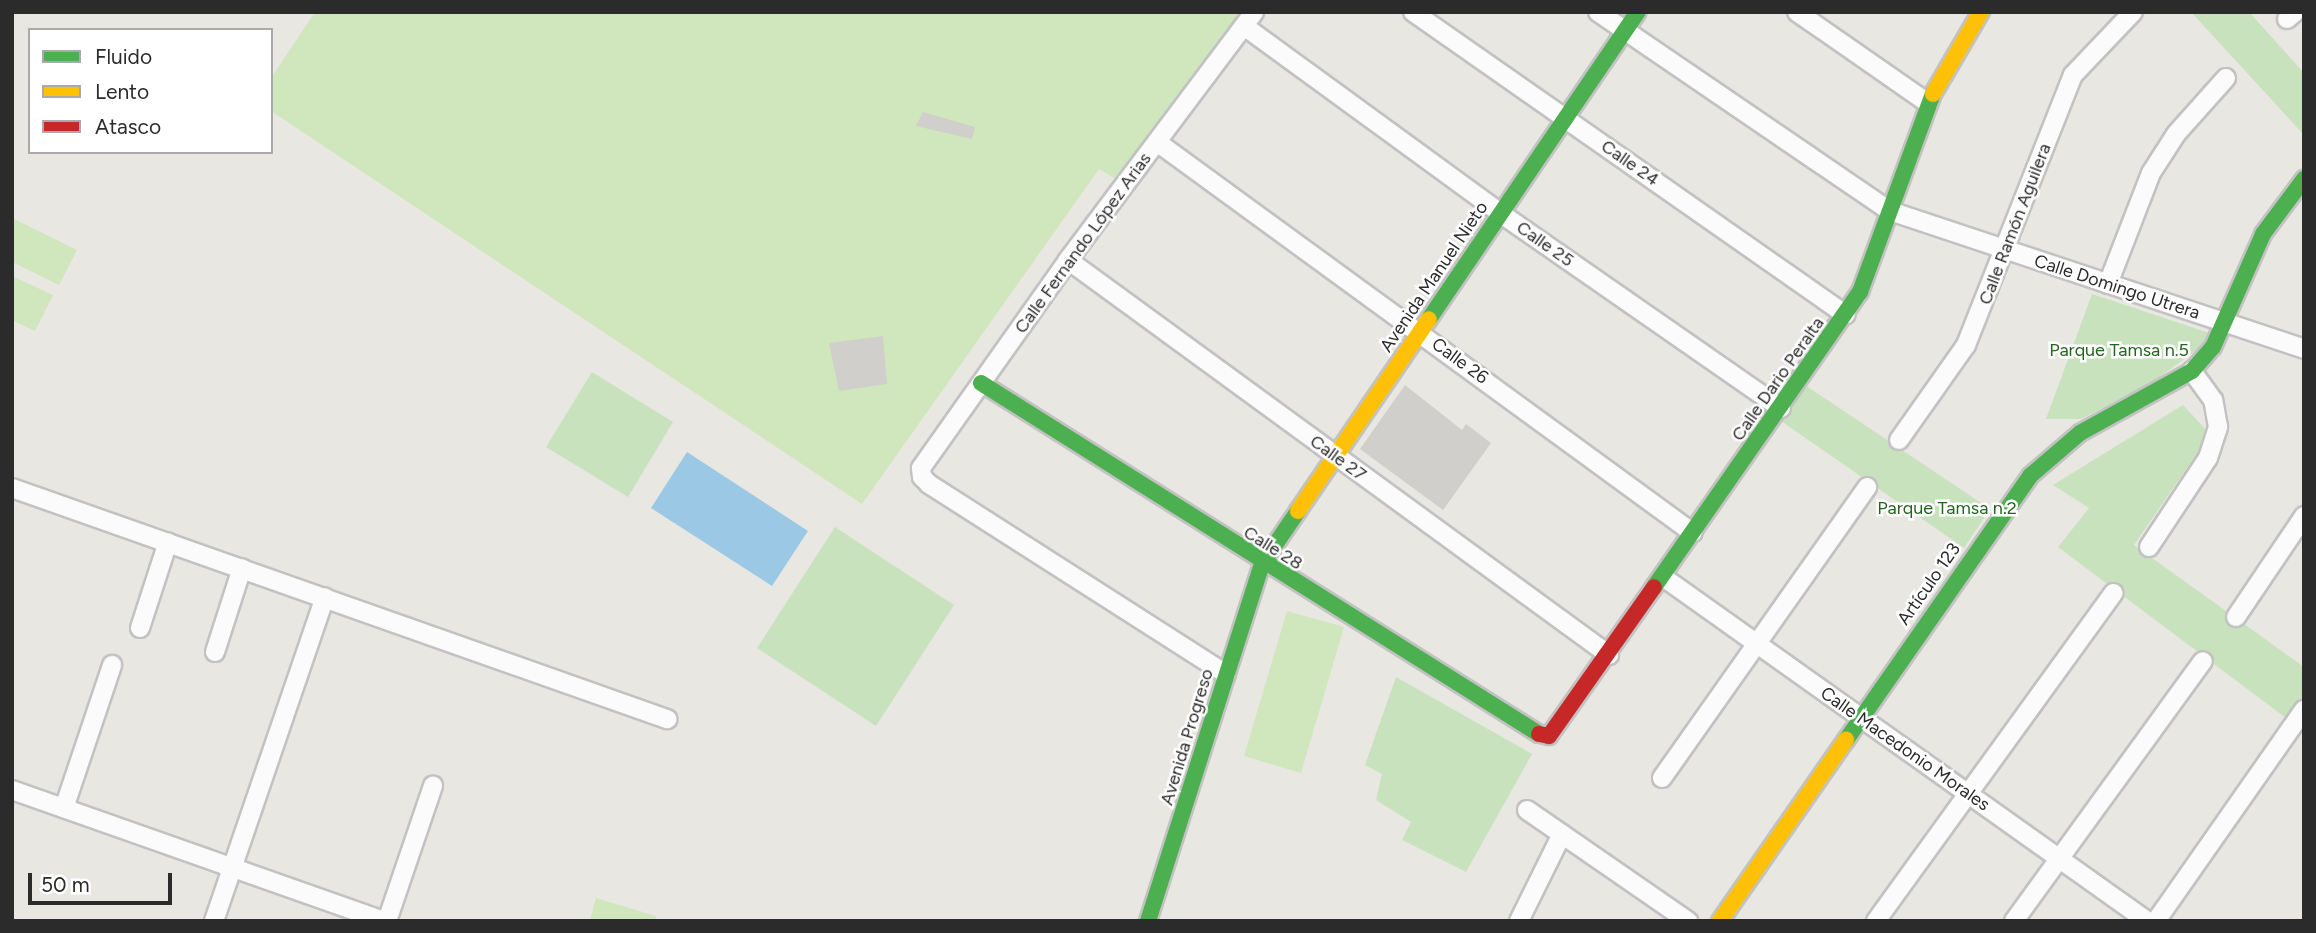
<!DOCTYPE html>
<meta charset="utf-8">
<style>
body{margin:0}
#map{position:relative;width:2316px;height:933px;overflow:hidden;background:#e9e7e2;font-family:Figtree,sans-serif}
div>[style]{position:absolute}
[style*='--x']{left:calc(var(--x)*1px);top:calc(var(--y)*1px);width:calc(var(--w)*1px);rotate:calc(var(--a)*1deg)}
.green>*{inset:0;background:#c8e2bd}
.pitch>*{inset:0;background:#d0e6bc}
.water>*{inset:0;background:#9bc8e5}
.building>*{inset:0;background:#d0cfcb}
.roads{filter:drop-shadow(2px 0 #c3c2c2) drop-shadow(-2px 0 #c3c2c2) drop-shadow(0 2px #c3c2c2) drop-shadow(0 -2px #c3c2c2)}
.street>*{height:18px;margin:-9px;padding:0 9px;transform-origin:9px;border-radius:9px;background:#fcfbfb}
.fast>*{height:16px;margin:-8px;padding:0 8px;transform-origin:8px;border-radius:8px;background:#4caf50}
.slow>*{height:16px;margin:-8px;padding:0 8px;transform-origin:8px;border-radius:8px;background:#ffc107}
.jam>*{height:16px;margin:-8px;padding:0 8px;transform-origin:8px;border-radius:8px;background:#c62828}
span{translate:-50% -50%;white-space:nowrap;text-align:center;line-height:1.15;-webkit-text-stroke:5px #fff;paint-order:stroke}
.street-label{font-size:18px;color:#2b2b2b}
.park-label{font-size:18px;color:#256420}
.frame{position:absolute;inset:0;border:14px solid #2b2b2b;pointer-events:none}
.legend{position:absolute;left:28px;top:28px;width:245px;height:126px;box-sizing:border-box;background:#fff;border:2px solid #aaa;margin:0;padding:9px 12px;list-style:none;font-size:21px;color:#2b2b2b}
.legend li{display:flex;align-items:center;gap:14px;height:35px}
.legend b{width:35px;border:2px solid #aaa}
.scale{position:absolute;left:28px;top:873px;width:144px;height:32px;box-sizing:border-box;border:4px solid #2b2b2b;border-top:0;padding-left:9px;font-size:21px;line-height:24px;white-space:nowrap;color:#2b2b2b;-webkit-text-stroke:5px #fff;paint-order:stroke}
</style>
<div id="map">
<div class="green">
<div style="clip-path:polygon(2191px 12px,2249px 12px,2304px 73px,2304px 135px)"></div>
<div style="clip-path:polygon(2092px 294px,2209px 333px,2198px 349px,2154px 381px,2081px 419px,2046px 419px)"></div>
<div style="clip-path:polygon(592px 372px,673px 422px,628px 497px,546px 447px)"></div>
<div style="clip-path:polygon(1805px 385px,1990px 509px,1964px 548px,1781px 421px)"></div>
<div style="clip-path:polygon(2183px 405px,2210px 434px,2134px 545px,2304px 667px,2304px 703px,2290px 721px,2058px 547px,2089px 508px,2053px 485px)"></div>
<div style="clip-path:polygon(835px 527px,954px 605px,876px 726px,757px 648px)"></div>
<div style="clip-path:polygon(1396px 677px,1532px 754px,1466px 872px,1402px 840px,1411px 822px,1376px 800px,1382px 774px,1365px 765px)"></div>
</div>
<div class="pitch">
<div style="clip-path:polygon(315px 12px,1240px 12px,1116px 179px,1099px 169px,862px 504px,271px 111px,271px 78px)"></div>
<div style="clip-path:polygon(12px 218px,77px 250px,59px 285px,12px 262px)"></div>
<div style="clip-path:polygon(12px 276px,53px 295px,35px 331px,12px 320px)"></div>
<div style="clip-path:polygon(1287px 611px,1344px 627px,1301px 773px,1244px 756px)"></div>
<div style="clip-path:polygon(596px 898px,656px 916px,655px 921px,590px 921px)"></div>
</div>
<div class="water">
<div style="clip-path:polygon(687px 452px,808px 531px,772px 586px,651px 508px)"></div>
</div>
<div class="building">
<div style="clip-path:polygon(923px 112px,975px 127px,972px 139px,916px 126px)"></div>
<div style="clip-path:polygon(883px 336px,887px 384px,839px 391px,829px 343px)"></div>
<div style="clip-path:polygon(1405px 385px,1462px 430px,1466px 424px,1491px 443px,1443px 510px,1360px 449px)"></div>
</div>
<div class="roads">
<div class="street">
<div style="--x:1413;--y:12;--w:528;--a:34.98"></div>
<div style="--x:1598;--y:12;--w:353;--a:34.3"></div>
<div style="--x:1890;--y:211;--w:436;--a:18.4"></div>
<div style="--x:1797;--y:12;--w:160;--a:34.8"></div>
<div style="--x:2287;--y:19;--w:11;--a:-41"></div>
<div style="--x:1244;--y:26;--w:317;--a:36.1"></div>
<div style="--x:1500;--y:213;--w:342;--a:34.8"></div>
<div style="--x:1157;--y:142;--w:663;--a:36.11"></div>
<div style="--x:1068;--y:260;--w:670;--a:36.13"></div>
<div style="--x:2108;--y:284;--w:119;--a:-68.8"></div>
<div style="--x:2151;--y:173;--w:46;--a:-57.3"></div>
<div style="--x:2176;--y:134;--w:75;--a:-48.2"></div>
<div style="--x:1899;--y:440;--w:116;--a:-54.8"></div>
<div style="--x:1966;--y:345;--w:290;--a:-68.4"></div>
<div style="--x:2073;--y:75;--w:87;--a:-46.4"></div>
<div style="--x:12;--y:488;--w:695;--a:19.43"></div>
<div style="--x:2149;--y:547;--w:107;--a:-56.5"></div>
<div style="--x:2208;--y:458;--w:33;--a:-72"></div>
<div style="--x:2218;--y:427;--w:27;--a:-100"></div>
<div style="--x:2213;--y:400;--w:36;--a:-126"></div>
<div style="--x:1663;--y:577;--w:594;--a:35.4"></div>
<div style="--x:2236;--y:617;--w:122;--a:-56"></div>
<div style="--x:140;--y:628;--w:90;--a:-72"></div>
<div style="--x:215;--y:652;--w:88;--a:-72.2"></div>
<div style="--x:1226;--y:674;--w:353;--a:-147.4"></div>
<div style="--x:929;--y:484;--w:10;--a:-135"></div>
<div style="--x:922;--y:477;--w:9;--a:-96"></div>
<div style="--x:921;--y:468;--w:255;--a:-54.7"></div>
<div style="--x:1068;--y:260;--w:310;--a:-53.1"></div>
<div style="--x:1662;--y:778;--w:356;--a:-54.8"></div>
<div style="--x:12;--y:790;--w:395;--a:19.4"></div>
<div style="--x:64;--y:808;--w:151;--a:-71.4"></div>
<div style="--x:1527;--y:810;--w:196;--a:34.6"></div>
<div style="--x:214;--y:921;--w:342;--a:-71.1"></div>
<div style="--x:387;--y:921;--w:143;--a:-71.2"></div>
<div style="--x:1519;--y:921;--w:97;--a:-63.7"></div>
<div style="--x:1876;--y:921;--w:405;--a:-54.1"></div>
<div style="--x:2014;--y:921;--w:321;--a:-54"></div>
<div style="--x:2156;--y:921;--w:258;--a:-55"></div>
</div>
<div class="fast">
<div style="--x:1429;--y:319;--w:371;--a:-55.8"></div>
<div style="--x:981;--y:383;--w:659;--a:32.17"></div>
<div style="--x:1654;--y:587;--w:360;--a:-55.1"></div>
<div style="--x:1860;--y:292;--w:211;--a:-69.8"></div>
<div style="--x:1846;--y:740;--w:322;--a:-55.1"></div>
<div style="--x:2030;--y:476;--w:66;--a:-40.7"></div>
<div style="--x:2080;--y:433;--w:128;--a:-29"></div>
<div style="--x:2192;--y:371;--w:32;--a:-49"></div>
<div style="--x:2213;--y:347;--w:124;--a:-66.1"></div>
<div style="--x:2263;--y:234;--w:69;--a:-53.3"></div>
<div style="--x:1148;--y:921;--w:375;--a:-72.3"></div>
<div style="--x:1262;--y:564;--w:64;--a:-55.8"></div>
</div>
<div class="slow">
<div style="--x:1933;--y:94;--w:95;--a:-59.7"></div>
<div style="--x:1298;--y:511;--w:232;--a:-55.7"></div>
<div style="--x:1720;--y:921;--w:221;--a:-55.2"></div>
</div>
<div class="jam">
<div style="--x:1539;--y:734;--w:10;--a:11"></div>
<div style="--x:1549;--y:736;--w:182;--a:-54.8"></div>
</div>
</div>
<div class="street-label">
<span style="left:1630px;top:163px;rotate:35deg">Calle 24</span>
<span style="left:2015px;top:224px;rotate:-69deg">Calle Ramón Aguilera</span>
<span style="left:1083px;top:243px;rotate:-54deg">Calle Fernando López Arias</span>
<span style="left:1545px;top:244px;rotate:35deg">Calle 25</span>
<span style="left:1434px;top:277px;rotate:-56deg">Avenida Manuel Nieto</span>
<span style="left:2117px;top:287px;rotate:18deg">Calle Domingo Utrera</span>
<span style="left:1460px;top:361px;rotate:36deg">Calle 26</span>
<span style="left:1778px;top:379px;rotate:-55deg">Calle Dario Peralta</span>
<span style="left:1338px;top:458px;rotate:36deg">Calle 27</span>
<span style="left:1273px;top:548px;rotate:32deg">Calle 28</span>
<span style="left:1929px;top:584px;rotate:-55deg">Artículo 123</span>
<span style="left:1187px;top:737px;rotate:-73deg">Avenida Progreso</span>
<span style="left:1905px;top:749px;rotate:35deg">Calle Macedonio Morales</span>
</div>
<div class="park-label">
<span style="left:2119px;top:350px">Parque Tamsa n.5</span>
<span style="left:1947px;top:508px">Parque Tamsa n.2</span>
</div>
<div class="frame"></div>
<ul class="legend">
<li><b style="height:9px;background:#4caf50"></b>Fluido</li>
<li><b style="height:9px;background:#ffc107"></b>Lento</li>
<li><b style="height:9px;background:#c62828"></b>Atasco</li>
</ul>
<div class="scale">50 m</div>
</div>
